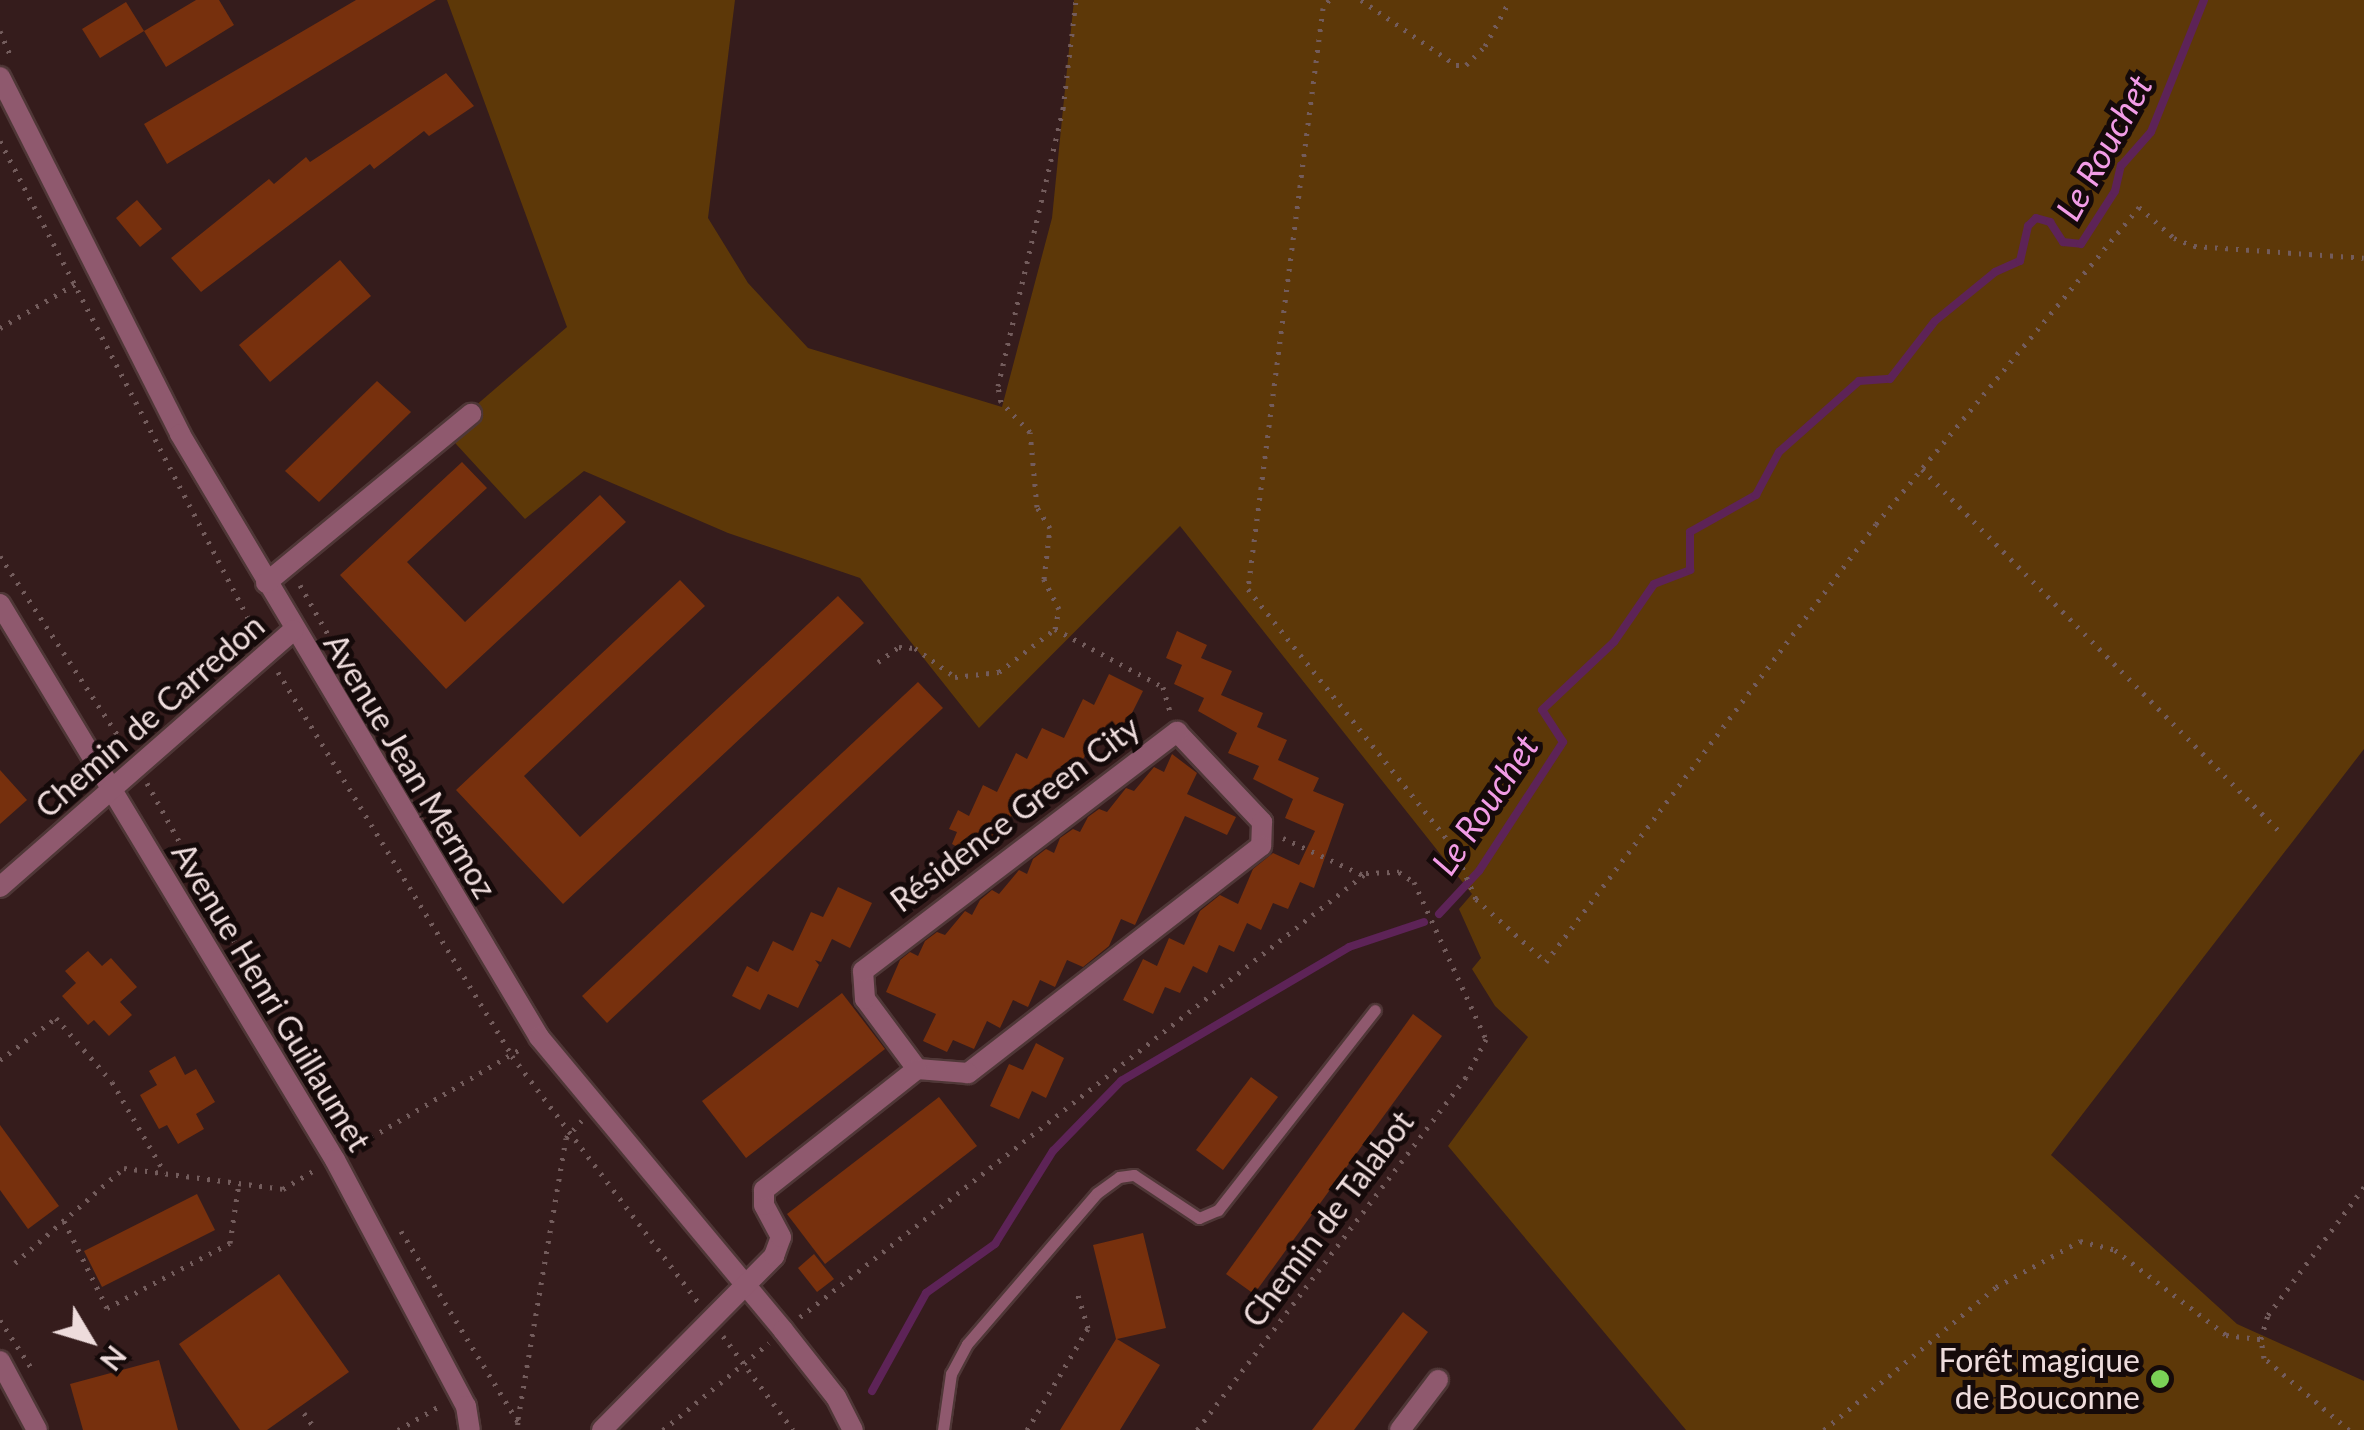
<!DOCTYPE html>
<meta charset="utf-8">
<style>
body{margin:0}
#map{position:relative;width:2364px;height:1430px;overflow:hidden;background:#351c1c;font-family:Lato,sans-serif}
div>[style]{position:absolute}
[style*='--x']{left:calc(var(--x)*1px);top:calc(var(--y)*1px);width:calc(var(--w)*1px);rotate:calc(var(--a)*1deg)}
.green>*{inset:0;background:#5d3808}
.stream>*{height:8px;margin:-4px;padding:0 4px;transform-origin:4px;border-radius:4px;background:#5d2357}
.building>*{inset:0;background:#77300d}
.path>*{height:5px;margin-top:-2.5px;transform-origin:0;background:repeating-linear-gradient(90deg,#735c5c 0 2.5px,transparent 0 10.5px)}
.roads{filter:drop-shadow(2px 0 #4f3737) drop-shadow(-2px 0 #4f3737) drop-shadow(0 2px #4f3737) drop-shadow(0 -2px #4f3737)}
.service>*{height:11px;margin:-5.5px;padding:0 5.5px;transform-origin:5.5px;border-radius:5.5px;background:#8f596e}
.minor>*{height:20px;margin:-10px;padding:0 10px;transform-origin:10px;border-radius:10px;background:#8f596e}
.dots>*{width:28px;height:28px;translate:-50% -50%;box-sizing:border-box;border:5px solid #150a0a;border-radius:50%}
span{translate:-50% -50%;white-space:nowrap;text-align:center;line-height:1.15;-webkit-text-stroke:10px #150a0a;paint-order:stroke}
.street-label{font-size:32px;color:#eedcdc}
.poi-label{font-size:32px;color:#eedcdc}
.right{translate:-100% -50%;text-align:right}
.water-label{font-size:35px;color:#f29ce6;font-style:italic}
.north{position:absolute;left:40px;top:1290px;width:100px;height:100px;-webkit-text-stroke:8px #150a0a;paint-order:stroke;rotate:128deg;font-size:28px;font-weight:700;line-height:40px;text-align:center;color:#eedcdc}
.north::after{content:'';display:block;margin:auto;width:35px;height:45px;background:#eedcdc;clip-path:polygon(50% 0,100% 100%,50% 72%,0 100%)}
</style>
<div id="map">
<div class="green">
<div style="clip-path:polygon(447px 0,735px 0,708px 218px,748px 283px,808px 348px,1002px 407px,1052px 218px,1074px 0,2364px 0,2364px 749px,2051px 1155px,2237px 1324px,2364px 1381px,2364px 1430px,1686px 1430px,1448px 1146px,1528px 1037px,1495px 1006px,1472px 969px,1481px 958px,1459px 909px,1472px 894px,1180px 526px,979px 728px,860px 578px,728px 533px,584px 471px,525px 519px,445px 432px,567px 327px)"></div>
</div>
<div class="stream">
<div style="--x:1439;--y:914;--w:59;--a:-47.1"></div>
<div style="--x:1479;--y:871;--w:154;--a:-56.9"></div>
<div style="--x:1563;--y:742;--w:38;--a:-123"></div>
<div style="--x:1542;--y:710;--w:99;--a:-43.4"></div>
<div style="--x:1614;--y:642;--w:70;--a:-55.4"></div>
<div style="--x:1654;--y:584;--w:39;--a:-21"></div>
<div style="--x:1690;--y:570;--w:38;--a:-90"></div>
<div style="--x:1690;--y:532;--w:76;--a:-29.3"></div>
<div style="--x:1756;--y:495;--w:49;--a:-61.9"></div>
<div style="--x:1779;--y:452;--w:107;--a:-41.6"></div>
<div style="--x:1859;--y:381;--w:31;--a:-4"></div>
<div style="--x:1890;--y:379;--w:73;--a:-52.2"></div>
<div style="--x:1935;--y:321;--w:77;--a:-39.2"></div>
<div style="--x:1995;--y:272;--w:27;--a:-24"></div>
<div style="--x:2020;--y:261;--w:36;--a:-77"></div>
<div style="--x:2028;--y:226;--w:11;--a:-45"></div>
<div style="--x:2036;--y:218;--w:15;--a:16"></div>
<div style="--x:2050;--y:222;--w:24;--a:57"></div>
<div style="--x:2063;--y:242;--w:18;--a:6"></div>
<div style="--x:2081;--y:244;--w:63;--a:-57.3"></div>
<div style="--x:2115;--y:191;--w:26;--a:-77"></div>
<div style="--x:2121;--y:166;--w:45;--a:-48.6"></div>
<div style="--x:2151;--y:132;--w:142;--a:-68.1"></div>
<div style="--x:872;--y:1391;--w:112;--a:-61.1"></div>
<div style="--x:926;--y:1293;--w:85;--a:-35.4"></div>
<div style="--x:995;--y:1244;--w:110;--a:-58.1"></div>
<div style="--x:1053;--y:1151;--w:98;--a:-45.8"></div>
<div style="--x:1121;--y:1081;--w:264;--a:-30.4"></div>
<div style="--x:1349;--y:947;--w:79;--a:-18.4"></div>
</div>
<div class="building">
<div style="clip-path:polygon(196px 0,219px 0,234px 25px,166px 67px,144px 31px)"></div>
<div style="clip-path:polygon(356px 0,436px 0,167px 164px,144px 124px)"></div>
<div style="clip-path:polygon(126px 2px,144px 31px,100px 58px,82px 29px)"></div>
<div style="clip-path:polygon(446px 73px,474px 106px,429px 136px,424px 131px,374px 169px,370px 164px,201px 292px,171px 258px,269px 179px,274px 184px,306px 157px,310px 162px)"></div>
<div style="clip-path:polygon(137px 200px,162px 229px,140px 247px,116px 218px)"></div>
<div style="clip-path:polygon(340px 260px,371px 296px,270px 382px,239px 345px)"></div>
<div style="clip-path:polygon(377px 381px,411px 412px,319px 502px,285px 471px)"></div>
<div style="clip-path:polygon(462px 462px,487px 488px,407px 562px,465px 622px,600px 495px,626px 522px,446px 689px,340px 575px)"></div>
<div style="clip-path:polygon(680px 580px,705px 606px,524px 776px,580px 837px,838px 596px,864px 623px,563px 904px,456px 790px)"></div>
<div style="clip-path:polygon(1177px 631px,1207px 645px,1201px 658px,1232px 671px,1221px 695px,1263px 713px,1257px 727px,1287px 740px,1278px 760px,1319px 778px,1313px 791px,1344px 804px,1314px 888px,1300px 882px,1288px 909px,1273px 903px,1261px 930px,1247px 923px,1234px 952px,1219px 945px,1207px 973px,1193px 966px,1180px 993px,1165px 987px,1153px 1014px,1123px 1000px,1143px 959px,1157px 966px,1169px 938px,1184px 945px,1200px 911px,1220px 895px,1238px 904px,1253px 869px,1273px 853px,1299px 865px,1315px 831px,1285px 818px,1293px 799px,1253px 779px,1259px 766px,1228px 753px,1237px 733px,1198px 711px,1204px 698px,1174px 684px,1182px 665px,1166px 658px)"></div>
<div style="clip-path:polygon(1109px 674px,1143px 691px,1121px 735px,1103px 727px,1080px 764px,1070px 759px,1055px 790px,1041px 783px,1022px 821px,1011px 816px,996px 846px,978px 838px,970px 854px,952px 844px,957px 832px,949px 829px,958px 810px,969px 816px,983px 785px,997px 792px,1016px 753px,1027px 759px,1042px 728px,1064px 738px,1083px 699px,1094px 705px)"></div>
<div style="clip-path:polygon(918px 682px,943px 708px,607px 1023px,582px 996px)"></div>
<div style="clip-path:polygon(1172px 754px,1197px 773px,1187px 794px,1236px 817px,1227px 835px,1185px 816px,1135px 925px,1121px 919px,1109px 946px,1083px 967px,1067px 960px,1055px 987px,1040px 980px,1028px 1007px,1013px 1000px,1000px 1028px,987px 1021px,974px 1049px,953px 1040px,947px 1052px,923px 1041px,936px 1014px,886px 992px,900px 960px,910px 952px,918px 956px,925px 941px,937px 932px,945px 935px,965px 911px,972px 915px,980px 900px,992px 890px,999px 894px,1019px 870px,1027px 874px,1033px 859px,1046px 849px,1054px 853px,1060px 838px,1073px 829px,1080px 832px,1088px 817px,1099px 809px,1107px 812px,1126px 788px,1134px 791px,1154px 767px,1164px 772px)"></div>
<div style="clip-path:polygon(0 770px,27px 800px,0 824px)"></div>
<div style="clip-path:polygon(838px 887px,872px 903px,850px 948px,832px 939px,821px 962px,815px 960px,819px 965px,798px 1008px,768px 994px,760px 1010px,732px 996px,747px 966px,758px 972px,773px 941px,793px 951px,811px 912px,823px 917px)"></div>
<div style="clip-path:polygon(88px 951px,102px 966px,111px 958px,137px 987px,120px 1002px,132px 1015px,109px 1036px,94px 1020px,88px 1025px,62px 996px,76px 983px,65px 971px)"></div>
<div style="clip-path:polygon(842px 993px,885px 1049px,746px 1158px,702px 1101px)"></div>
<div style="clip-path:polygon(1413px 1014px,1442px 1036px,1254px 1294px,1226px 1274px)"></div>
<div style="clip-path:polygon(1036px 1043px,1064px 1058px,1046px 1098px,1032px 1091px,1019px 1119px,990px 1106px,1009px 1064px,1023px 1070px)"></div>
<div style="clip-path:polygon(175px 1056px,185px 1075px,196px 1069px,215px 1102px,196px 1114px,204px 1129px,178px 1144px,167px 1125px,159px 1129px,140px 1095px,157px 1085px,149px 1071px)"></div>
<div style="clip-path:polygon(1251px 1077px,1278px 1097px,1223px 1170px,1196px 1150px)"></div>
<div style="clip-path:polygon(939px 1097px,977px 1146px,825px 1264px,787px 1214px)"></div>
<div style="clip-path:polygon(0 1125px,59px 1206px,28px 1229px,0 1190px)"></div>
<div style="clip-path:polygon(197px 1194px,215px 1230px,102px 1287px,84px 1251px)"></div>
<div style="clip-path:polygon(1143px 1233px,1166px 1328px,1117px 1339px,1160px 1365px,1120px 1430px,1060px 1430px,1116px 1339px,1093px 1245px)"></div>
<div style="clip-path:polygon(814px 1254px,834px 1279px,817px 1292px,798px 1268px)"></div>
<div style="clip-path:polygon(279px 1274px,349px 1372px,267px 1430px,240px 1430px,179px 1344px)"></div>
<div style="clip-path:polygon(1403px 1312px,1428px 1332px,1354px 1430px,1312px 1430px)"></div>
<div style="clip-path:polygon(159px 1360px,178px 1430px,83px 1430px,70px 1384px)"></div>
</div>
<div class="path">
<div style="--x:1329;--y:0;--w:10;--a:127"></div>
<div style="--x:1323;--y:8;--w:586;--a:97.36"></div>
<div style="--x:1248;--y:589;--w:331;--a:51.5"></div>
<div style="--x:1454;--y:848;--w:56;--a:66.7"></div>
<div style="--x:1476;--y:899;--w:94;--a:42"></div>
<div style="--x:1546;--y:962;--w:548;--a:-53"></div>
<div style="--x:1876;--y:524;--w:412;--a:-50.3"></div>
<div style="--x:2139;--y:207;--w:47;--a:41.5"></div>
<div style="--x:2174;--y:238;--w:22;--a:22"></div>
<div style="--x:2194;--y:246;--w:170;--a:4"></div>
<div style="--x:1361;--y:0;--w:115;--a:34.4"></div>
<div style="--x:1456;--y:65;--w:10;--a:0"></div>
<div style="--x:1466;--y:65;--w:27;--a:-45"></div>
<div style="--x:1485;--y:46;--w:52;--a:-61.5"></div>
<div style="--x:0;--y:31;--w:30;--a:67"></div>
<div style="--x:0;--y:141;--w:559;--a:62.52"></div>
<div style="--x:0;--y:328;--w:87;--a:-30.4"></div>
<div style="--x:1922;--y:469;--w:511;--a:45.4"></div>
<div style="--x:0;--y:556;--w:230;--a:56.7"></div>
<div style="--x:300;--y:585;--w:59;--a:60.4"></div>
<div style="--x:1055;--y:629;--w:123;--a:28.2"></div>
<div style="--x:1163;--y:687;--w:29;--a:74"></div>
<div style="--x:878;--y:662;--w:26;--a:-36"></div>
<div style="--x:899;--y:647;--w:16;--a:4"></div>
<div style="--x:915;--y:648;--w:49;--a:35.9"></div>
<div style="--x:955;--y:677;--w:44;--a:-6.5"></div>
<div style="--x:999;--y:672;--w:71;--a:-37.5"></div>
<div style="--x:1055;--y:629;--w:20;--a:-79"></div>
<div style="--x:1059;--y:609;--w:34;--a:-117"></div>
<div style="--x:1044;--y:579;--w:51;--a:-83.3"></div>
<div style="--x:1050;--y:528;--w:25;--a:-122"></div>
<div style="--x:1037;--y:507;--w:75;--a:-95.3"></div>
<div style="--x:1030;--y:432;--w:42;--a:-134"></div>
<div style="--x:1001;--y:402;--w:16;--a:-101"></div>
<div style="--x:998;--y:386;--w:285;--a:-76.8"></div>
<div style="--x:1063;--y:109;--w:110;--a:-83.2"></div>
<div style="--x:278;--y:672;--w:450;--a:58.6"></div>
<div style="--x:512;--y:1056;--w:310;--a:52.9"></div>
<div style="--x:147;--y:783;--w:244;--a:61.1"></div>
<div style="--x:1283;--y:838;--w:88;--a:24.8"></div>
<div style="--x:0;--y:1060;--w:70;--a:-36.9"></div>
<div style="--x:56;--y:1018;--w:85;--a:48.8"></div>
<div style="--x:112;--y:1082;--w:105;--a:59.8"></div>
<div style="--x:353;--y:1148;--w:199;--a:-30.6"></div>
<div style="--x:64;--y:1221;--w:97;--a:63.7"></div>
<div style="--x:107;--y:1308;--w:139;--a:-27.9"></div>
<div style="--x:230;--y:1243;--w:61;--a:-81.5"></div>
<div style="--x:401;--y:1231;--w:224;--a:58.5"></div>
<div style="--x:518;--y:1422;--w:8;--a:97"></div>
<div style="--x:15;--y:1263;--w:145;--a:-41.1"></div>
<div style="--x:124;--y:1168;--w:160;--a:7.5"></div>
<div style="--x:283;--y:1189;--w:37;--a:-31"></div>
<div style="--x:800;--y:1317;--w:719;--a:-38.11"></div>
<div style="--x:1366;--y:873;--w:33;--a:-2"></div>
<div style="--x:1399;--y:872;--w:18;--a:34"></div>
<div style="--x:1414;--y:882;--w:173;--a:65.4"></div>
<div style="--x:1486;--y:1039;--w:43;--a:117.8"></div>
<div style="--x:1466;--y:1077;--w:444;--a:127.3"></div>
<div style="--x:0;--y:1320;--w:62;--a:56.8"></div>
<div style="--x:723;--y:1336;--w:117;--a:53.3"></div>
<div style="--x:304;--y:1413;--w:21;--a:55"></div>
<div style="--x:518;--y:1419;--w:285;--a:-80.3"></div>
<div style="--x:566;--y:1138;--w:24;--a:-48"></div>
<div style="--x:398;--y:1430;--w:52;--a:-30"></div>
<div style="--x:663;--y:1430;--w:137;--a:-39.4"></div>
<div style="--x:1027;--y:1430;--w:119;--a:-59.1"></div>
<div style="--x:1088;--y:1328;--w:38;--a:-107"></div>
<div style="--x:1824;--y:1430;--w:224;--a:-39.7"></div>
<div style="--x:1996;--y:1287;--w:96;--a:-28.7"></div>
<div style="--x:2080;--y:1241;--w:36;--a:14"></div>
<div style="--x:2115;--y:1250;--w:140;--a:37.4"></div>
<div style="--x:2226;--y:1335;--w:35;--a:7"></div>
<div style="--x:2349;--y:1430;--w:111;--a:-139.7"></div>
<div style="--x:2264;--y:1358;--w:19;--a:-99"></div>
<div style="--x:2261;--y:1339;--w:25;--a:-74"></div>
<div style="--x:2268;--y:1315;--w:160;--a:-53.1"></div>
</div>
<div class="roads">
<div class="service">
<div style="--x:943;--y:1430;--w:57;--a:-81.9"></div>
<div style="--x:951;--y:1374;--w:34;--a:-62"></div>
<div style="--x:967;--y:1344;--w:199;--a:-49.3"></div>
<div style="--x:1097;--y:1193;--w:27;--a:-36"></div>
<div style="--x:1119;--y:1177;--w:15;--a:-8"></div>
<div style="--x:1134;--y:1175;--w:78;--a:33.5"></div>
<div style="--x:1199;--y:1218;--w:21;--a:-23"></div>
<div style="--x:1218;--y:1210;--w:254;--a:-51.9"></div>
</div>
<div class="minor">
<div style="--x:0;--y:77;--w:400;--a:63.2"></div>
<div style="--x:180;--y:434;--w:702;--a:59.23"></div>
<div style="--x:539;--y:1037;--w:381;--a:50.2"></div>
<div style="--x:783;--y:1330;--w:85;--a:51.7"></div>
<div style="--x:836;--y:1397;--w:37;--a:63"></div>
<div style="--x:266;--y:583;--w:266;--a:-39.5"></div>
<div style="--x:0;--y:604;--w:649;--a:58.93"></div>
<div style="--x:335;--y:1160;--w:279;--a:62"></div>
<div style="--x:466;--y:1406;--w:24;--a:81"></div>
<div style="--x:1177;--y:732;--w:124;--a:46.6"></div>
<div style="--x:1262;--y:822;--w:24;--a:92"></div>
<div style="--x:1261;--y:846;--w:371;--a:142.2"></div>
<div style="--x:968;--y:1073;--w:51;--a:-175.5"></div>
<div style="--x:917;--y:1069;--w:87;--a:-126.6"></div>
<div style="--x:865;--y:999;--w:28;--a:-94"></div>
<div style="--x:863;--y:971;--w:395;--a:-37.3"></div>
<div style="--x:0;--y:887;--w:390;--a:-41.2"></div>
<div style="--x:0;--y:1361;--w:78;--a:61.8"></div>
<div style="--x:602;--y:1430;--w:245;--a:-45.3"></div>
<div style="--x:774;--y:1256;--w:20;--a:-70"></div>
<div style="--x:781;--y:1237;--w:36;--a:-118"></div>
<div style="--x:764;--y:1205;--w:15;--a:-90"></div>
<div style="--x:764;--y:1190;--w:195;--a:-38.3"></div>
<div style="--x:1400;--y:1430;--w:63;--a:-52.8"></div>
</div>
</div>
<div class="dots">
<div style="left:2160px;top:1379px;background:#7ad156"></div>
</div>
<div class="street-label">
<span style="left:150px;top:716px;rotate:-41deg">Chemin de Carredon</span>
<span style="left:410px;top:766px;rotate:59deg">Avenue Jean Mermoz</span>
<span style="left:1015px;top:814px;rotate:-37deg">Résidence Green City</span>
<span style="left:271px;top:997px;rotate:59deg">Avenue Henri Guillaumet</span>
<span style="left:1328px;top:1219px;rotate:-53deg">Chemin de Talabot</span>
</div>
<div class="poi-label">
<span class="right" style="left:2140px;top:1379px">Forêt magique<br>de Bouconne</span>
</div>
<div class="water-label">
<span style="left:2103px;top:147px;rotate:-61deg">Le Rouchet</span>
<span style="left:1484px;top:804px;rotate:-56deg">Le Rouchet</span>
</div>
<div class="north">N</div>
</div>
